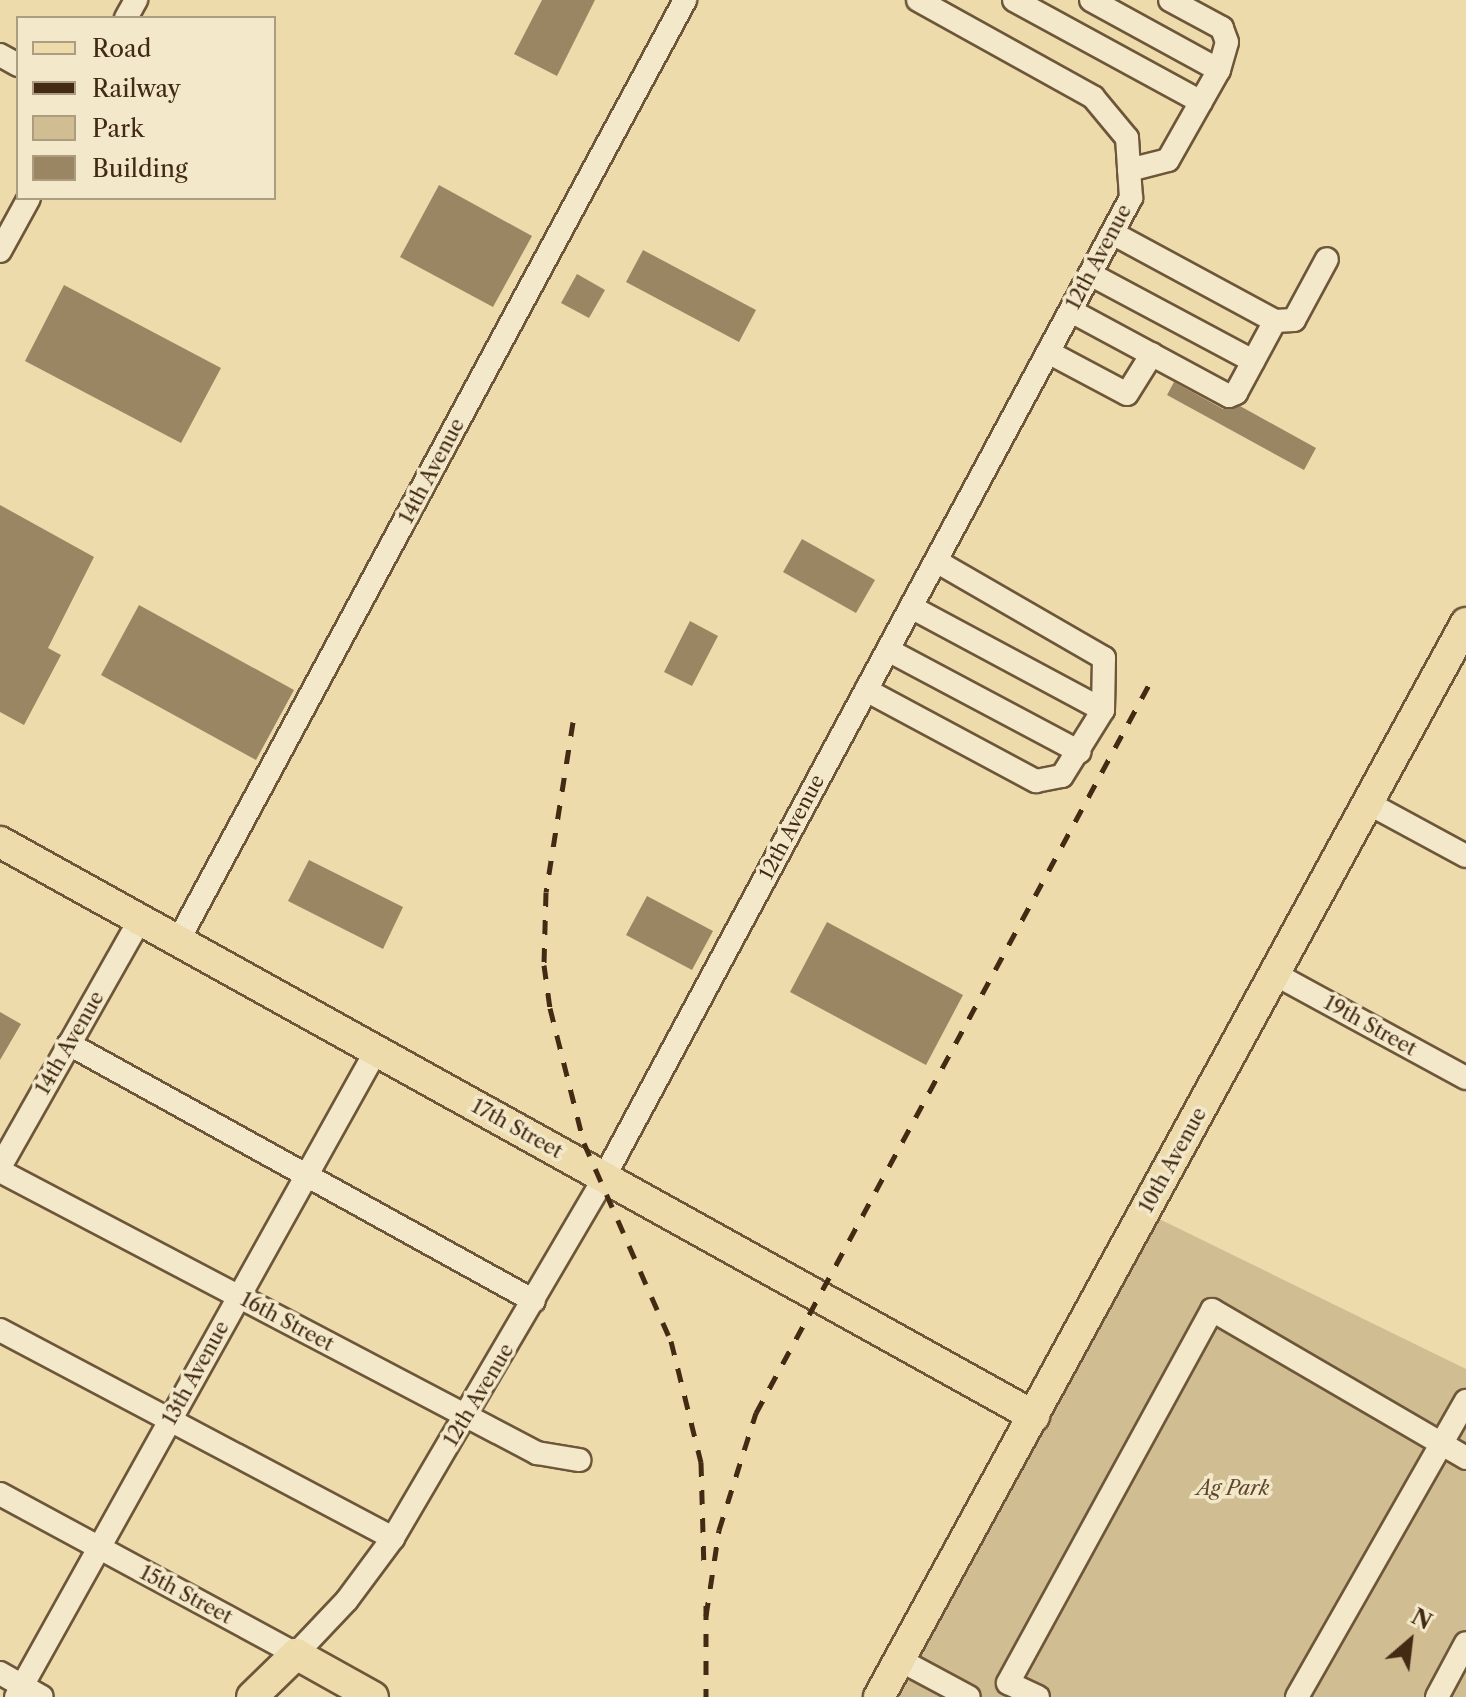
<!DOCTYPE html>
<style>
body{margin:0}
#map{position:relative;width:1466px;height:1697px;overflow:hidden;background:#eddbac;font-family:"Libre Caslon Text",serif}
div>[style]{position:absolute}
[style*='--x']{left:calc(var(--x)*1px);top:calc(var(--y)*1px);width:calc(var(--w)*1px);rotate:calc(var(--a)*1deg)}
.green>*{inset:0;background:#d0bd92}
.building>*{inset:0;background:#9b8663}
.roads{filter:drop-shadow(2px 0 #6d5639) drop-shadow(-2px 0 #6d5639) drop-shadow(0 2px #6d5639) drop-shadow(0 -2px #6d5639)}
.minor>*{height:22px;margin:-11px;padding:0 11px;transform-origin:11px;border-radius:11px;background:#f3e8c9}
.major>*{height:30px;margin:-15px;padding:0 15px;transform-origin:15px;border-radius:15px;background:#eddbac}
.rail>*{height:5px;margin-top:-2.5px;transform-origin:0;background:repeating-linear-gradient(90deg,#422a13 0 14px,transparent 0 28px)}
span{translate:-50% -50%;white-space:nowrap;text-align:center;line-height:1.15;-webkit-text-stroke:7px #f3e8c9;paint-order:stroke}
.street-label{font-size:20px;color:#422a13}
.park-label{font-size:20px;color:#5e472c;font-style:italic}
.legend{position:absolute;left:16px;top:16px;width:260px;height:184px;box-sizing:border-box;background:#f3e8c9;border:2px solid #ac9c80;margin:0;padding:10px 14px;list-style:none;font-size:24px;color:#422a13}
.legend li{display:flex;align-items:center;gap:16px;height:40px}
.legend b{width:40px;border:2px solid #ac9c80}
.north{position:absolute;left:1370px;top:1601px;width:80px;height:80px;-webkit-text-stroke:6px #f3e8c9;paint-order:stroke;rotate:28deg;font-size:22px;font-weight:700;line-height:32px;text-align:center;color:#422a13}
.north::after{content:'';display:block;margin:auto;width:28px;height:36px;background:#422a13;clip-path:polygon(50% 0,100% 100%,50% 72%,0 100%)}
</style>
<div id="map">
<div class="green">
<div style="clip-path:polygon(1145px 1212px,1466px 1369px,1466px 1697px,879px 1697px)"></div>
</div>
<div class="building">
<div style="clip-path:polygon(542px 0,595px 0,557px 76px,514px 54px)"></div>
<div style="clip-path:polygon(439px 185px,532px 236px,493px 307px,400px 257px)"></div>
<div style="clip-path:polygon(643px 250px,756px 310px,739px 342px,626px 282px)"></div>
<div style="clip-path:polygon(577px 274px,605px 290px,589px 318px,561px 303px)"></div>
<div style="clip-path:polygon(64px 285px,221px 368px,181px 443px,25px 361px)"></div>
<div style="clip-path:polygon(1174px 382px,1223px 409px,1240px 406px,1316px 448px,1304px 470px,1167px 395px)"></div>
<div style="clip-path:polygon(0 505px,94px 557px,48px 648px,61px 655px,24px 725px,0 712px)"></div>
<div style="clip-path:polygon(802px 539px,875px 580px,856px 613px,783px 572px)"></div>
<div style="clip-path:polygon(139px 605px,294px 690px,256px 760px,101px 675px)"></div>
<div style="clip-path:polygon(690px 621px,718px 636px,692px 686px,664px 672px)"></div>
<div style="clip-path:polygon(309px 860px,403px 907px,383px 949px,288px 901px)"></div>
<div style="clip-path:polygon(647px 896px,713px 931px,692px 970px,626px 935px)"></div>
<div style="clip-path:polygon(827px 922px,963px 995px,926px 1065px,790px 992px)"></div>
<div style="clip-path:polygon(0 1012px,21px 1024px,0 1060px)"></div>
</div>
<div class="roads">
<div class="minor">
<div style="--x:1014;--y:0;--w:213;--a:28.6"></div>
<div style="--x:1091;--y:0;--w:146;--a:28.7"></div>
<div style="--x:126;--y:18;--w:21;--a:-61"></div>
<div style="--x:0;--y:55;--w:21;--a:29"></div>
<div style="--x:1129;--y:170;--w:40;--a:-14.4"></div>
<div style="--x:1168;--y:160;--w:103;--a:-60.5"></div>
<div style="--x:1219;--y:70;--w:29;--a:-74"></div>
<div style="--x:1227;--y:42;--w:15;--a:-110"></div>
<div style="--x:1222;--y:28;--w:59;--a:-151.7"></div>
<div style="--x:0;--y:251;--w:60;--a:-61.3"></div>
<div style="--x:1090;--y:274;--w:185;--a:28.1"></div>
<div style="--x:1071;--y:311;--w:179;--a:28.3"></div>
<div style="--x:1229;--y:396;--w:8;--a:-23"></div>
<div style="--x:1236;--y:393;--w:82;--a:-61.6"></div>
<div style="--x:1275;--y:321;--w:185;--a:-151.6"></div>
<div style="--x:1275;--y:321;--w:19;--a:-3"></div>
<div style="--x:1294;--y:320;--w:69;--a:-61.6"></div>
<div style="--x:1048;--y:352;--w:89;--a:28"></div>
<div style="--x:1127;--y:394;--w:47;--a:-58"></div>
<div style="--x:911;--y:607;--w:218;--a:28.2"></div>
<div style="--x:888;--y:650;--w:217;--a:28"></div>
<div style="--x:866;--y:690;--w:193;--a:28.2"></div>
<div style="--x:1036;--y:781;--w:26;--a:-11"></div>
<div style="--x:1062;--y:776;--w:78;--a:-58.2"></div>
<div style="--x:1103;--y:710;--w:52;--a:-88.9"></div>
<div style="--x:1104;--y:658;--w:194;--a:-150"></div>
<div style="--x:1368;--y:803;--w:111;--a:28.4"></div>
<div style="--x:178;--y:941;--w:1069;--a:-61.68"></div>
<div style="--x:1275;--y:974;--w:217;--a:28.6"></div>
<div style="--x:69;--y:1044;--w:531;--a:28.93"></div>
<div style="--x:0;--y:1167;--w:284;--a:-60.5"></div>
<div style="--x:0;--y:1171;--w:607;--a:27.71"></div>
<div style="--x:537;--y:1453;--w:43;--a:9.5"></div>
<div style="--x:0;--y:1330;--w:445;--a:27.9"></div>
<div style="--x:0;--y:1494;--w:336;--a:28.4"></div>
<div style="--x:296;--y:1654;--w:74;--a:-46.6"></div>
<div style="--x:347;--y:1600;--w:77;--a:-53.4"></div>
<div style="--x:393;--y:1538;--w:411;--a:-59.6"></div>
<div style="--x:601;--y:1183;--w:1119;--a:-61.72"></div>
<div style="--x:1131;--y:198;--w:60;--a:-93.8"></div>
<div style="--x:1127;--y:138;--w:53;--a:-129.7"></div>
<div style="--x:1093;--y:97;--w:200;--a:-151"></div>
<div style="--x:900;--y:1660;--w:78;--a:28.2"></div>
<div style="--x:0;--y:1673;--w:48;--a:29.7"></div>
<div style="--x:16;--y:1697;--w:740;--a:-60.87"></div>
<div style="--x:1038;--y:1697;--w:33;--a:-155"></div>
<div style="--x:1008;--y:1683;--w:425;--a:-61.3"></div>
<div style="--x:1212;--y:1310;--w:294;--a:30.2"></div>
<div style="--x:1297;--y:1697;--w:341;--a:-60.3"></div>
<div style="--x:1437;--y:1697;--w:61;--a:-61.8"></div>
</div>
<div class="major">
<div style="--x:0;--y:842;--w:1183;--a:29.04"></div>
<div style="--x:252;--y:1697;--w:62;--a:-44.3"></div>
<div style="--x:296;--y:1654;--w:88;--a:29.2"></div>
<div style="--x:879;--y:1697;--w:1224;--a:-61.34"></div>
</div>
</div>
<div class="rail">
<div style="--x:573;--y:722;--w:172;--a:99"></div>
<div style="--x:546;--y:892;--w:73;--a:91.6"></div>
<div style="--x:544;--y:965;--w:43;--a:82.1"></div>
<div style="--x:550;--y:1008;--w:139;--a:75.9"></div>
<div style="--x:584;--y:1143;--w:216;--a:66.3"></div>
<div style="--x:671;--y:1341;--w:125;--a:76.1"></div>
<div style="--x:701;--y:1462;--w:107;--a:88.4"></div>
<div style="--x:706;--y:1605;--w:92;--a:90"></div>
<div style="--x:706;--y:1616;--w:87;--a:-81.4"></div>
<div style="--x:719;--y:1530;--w:123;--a:-72.5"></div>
<div style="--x:756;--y:1413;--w:832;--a:-61.65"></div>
</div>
<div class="street-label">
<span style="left:1099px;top:257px;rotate:-62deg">12th Avenue</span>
<span style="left:432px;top:471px;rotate:-62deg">14th Avenue</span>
<span style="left:792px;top:827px;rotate:-62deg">12th Avenue</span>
<span style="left:1370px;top:1026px;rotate:29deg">19th Street</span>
<span style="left:70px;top:1043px;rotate:-60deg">14th Avenue</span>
<span style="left:517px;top:1129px;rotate:29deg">17th Street</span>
<span style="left:1173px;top:1160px;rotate:-61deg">10th Avenue</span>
<span style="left:287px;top:1322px;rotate:28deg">16th Street</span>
<span style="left:196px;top:1373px;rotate:-61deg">13th Avenue</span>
<span style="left:479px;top:1395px;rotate:-59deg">12th Avenue</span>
<span style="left:186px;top:1595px;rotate:28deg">15th Street</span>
</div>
<div class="park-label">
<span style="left:1233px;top:1488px">Ag Park</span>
</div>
<ul class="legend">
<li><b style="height:10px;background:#eddbac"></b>Road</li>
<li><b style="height:10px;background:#422a13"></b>Railway</li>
<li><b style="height:22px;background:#d0bd92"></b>Park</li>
<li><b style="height:22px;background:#9b8663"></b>Building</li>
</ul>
<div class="north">N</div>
</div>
